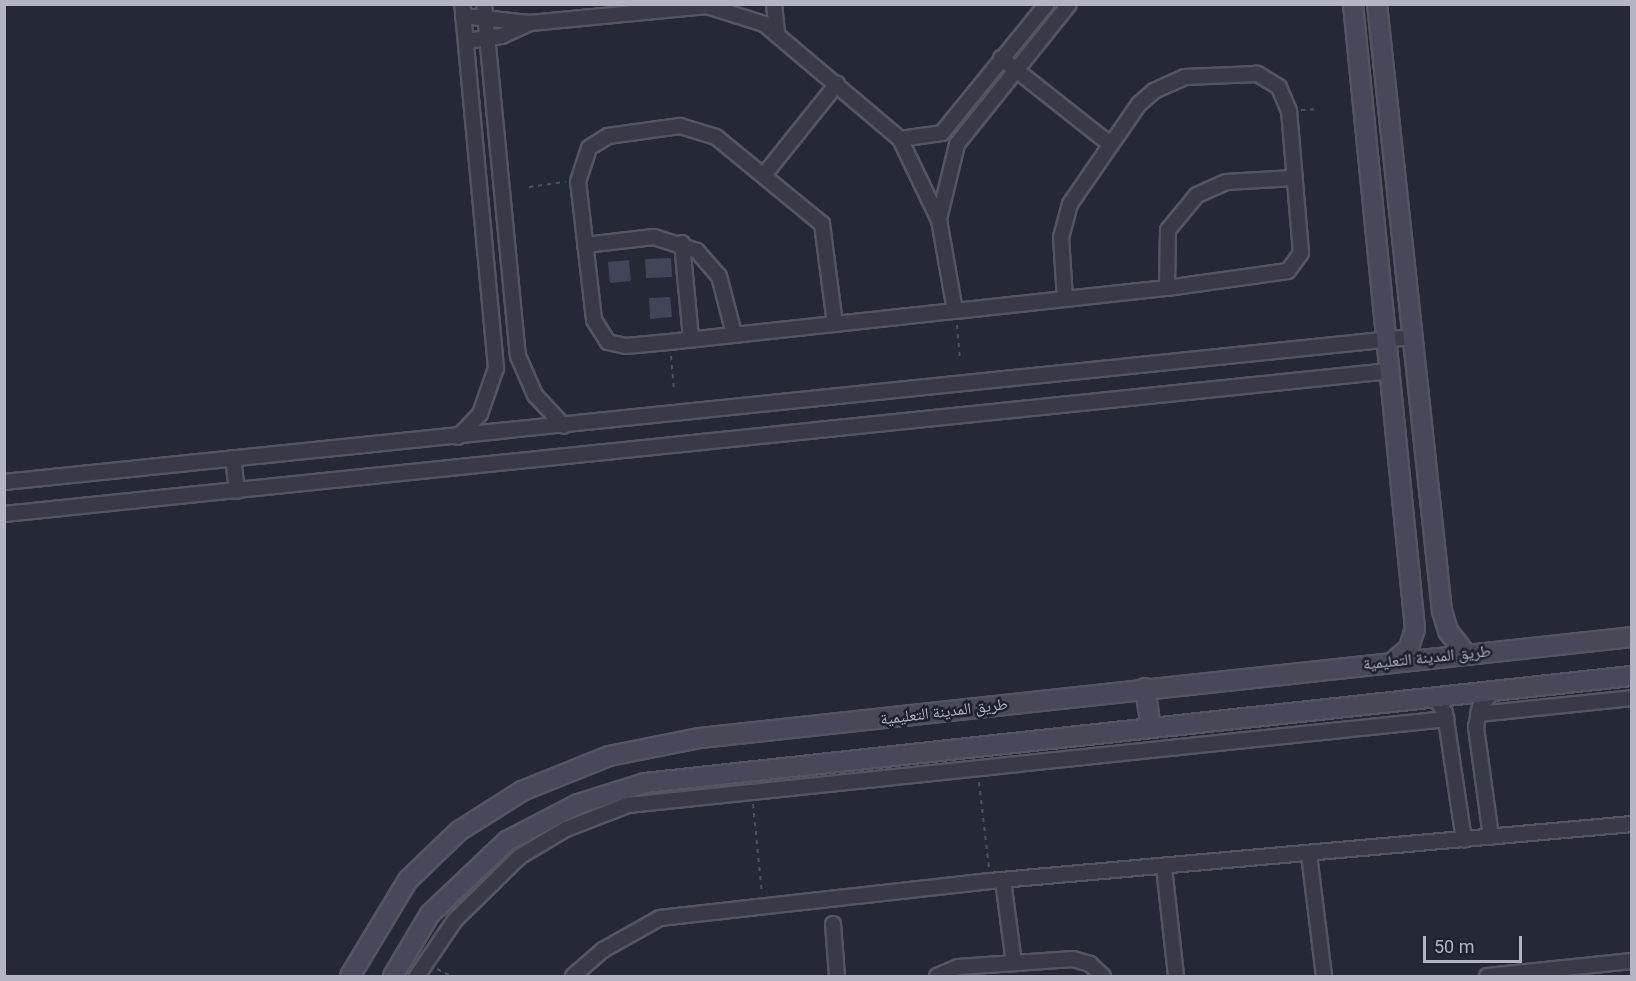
<!DOCTYPE html>
<meta charset="utf-8">
<style>
body{margin:0}
#map{position:relative;width:1636px;height:981px;overflow:hidden;background:#252837;font-family:Roboto,"Noto Naskh Arabic",sans-serif}
div>[style]{position:absolute}
[style*='--x']{left:calc(var(--x)*1px);top:calc(var(--y)*1px);width:calc(var(--w)*1px);rotate:calc(var(--a)*1deg)}
.building>*{inset:0;background:#414557}
.path>*{height:2px;margin-top:-1px;transform-origin:0;background:repeating-linear-gradient(90deg,#48535a 0 4.5px,transparent 0 9px)}
.roads{filter:drop-shadow(2px 0 #535563) drop-shadow(-2px 0 #535563) drop-shadow(0 2px #535563) drop-shadow(0 -2px #535563)}
.street>*{height:14px;margin:-7px;padding:0 7px;transform-origin:7px;border-radius:7px;background:#383a48}
.secondary>*{height:18px;margin:-9px;padding:0 9px;transform-origin:9px;border-radius:9px;background:#47495a}
span{translate:-50% -50%;white-space:nowrap;text-align:center;line-height:1.15;-webkit-text-stroke:5px #1d202d;paint-order:stroke}
.street-label{font-size:16px;color:#b3b5c4}
.frame{position:absolute;inset:0;border:6px solid #b3b5c4;pointer-events:none}
.scale{position:absolute;left:1423px;top:936px;width:99px;height:27px;box-sizing:border-box;border:3px solid #b3b5c4;border-top:0;padding-left:8px;font-size:18px;line-height:21px;white-space:nowrap;color:#b3b5c4;-webkit-text-stroke:4px #1d202d;paint-order:stroke}
</style>
<div id="map">
<div class="building">
<div style="clip-path:polygon(671px 258px,672px 277px,646px 278px,645px 259px)"></div>
<div style="clip-path:polygon(629px 260px,631px 281px,610px 283px,608px 262px)"></div>
<div style="clip-path:polygon(670px 297px,672px 317px,650px 319px,649px 298px)"></div>
</div>
<div class="path">
<div style="--x:1301;--y:110;--w:18;--a:-3"></div>
<div style="--x:529;--y:187;--w:37;--a:-8"></div>
<div style="--x:957;--y:325;--w:33;--a:85"></div>
<div style="--x:671;--y:356;--w:33;--a:85"></div>
<div style="--x:979;--y:782;--w:88;--a:83.4"></div>
<div style="--x:753;--y:804;--w:90;--a:84.3"></div>
<div style="--x:437;--y:969;--w:16;--a:27"></div>
</div>
<div class="roads">
<div class="street">
<div style="--x:484;--y:4;--w:354;--a:84.5"></div>
<div style="--x:518;--y:356;--w:43;--a:66.4"></div>
<div style="--x:535;--y:395;--w:42;--a:46.9"></div>
<div style="--x:774;--y:4;--w:28;--a:84"></div>
<div style="--x:463;--y:16;--w:67;--a:6"></div>
<div style="--x:530;--y:23;--w:178;--a:-5.5"></div>
<div style="--x:707;--y:6;--w:60;--a:17.5"></div>
<div style="--x:764;--y:24;--w:178;--a:40.2"></div>
<div style="--x:900;--y:139;--w:90;--a:64.3"></div>
<div style="--x:939;--y:220;--w:92;--a:80"></div>
<div style="--x:466;--y:41;--w:36;--a:-8"></div>
<div style="--x:502;--y:36;--w:31;--a:-25"></div>
<div style="--x:1001;--y:58;--w:139;--a:38.3"></div>
<div style="--x:900;--y:139;--w:42;--a:-8.1"></div>
<div style="--x:942;--y:133;--w:166;--a:-50.9"></div>
<div style="--x:764;--y:175;--w:117;--a:-51.3"></div>
<div style="--x:940;--y:215;--w:73;--a:-76.5"></div>
<div style="--x:957;--y:144;--w:179;--a:-51.3"></div>
<div style="--x:682;--y:243;--w:96;--a:84.6"></div>
<div style="--x:585;--y:245;--w:69;--a:-6.6"></div>
<div style="--x:654;--y:237;--w:45;--a:18"></div>
<div style="--x:697;--y:251;--w:33;--a:49"></div>
<div style="--x:719;--y:276;--w:60;--a:75.5"></div>
<div style="--x:1167;--y:288;--w:58;--a:-89"></div>
<div style="--x:1168;--y:230;--w:45;--a:-50.4"></div>
<div style="--x:1197;--y:195;--w:32;--a:-24"></div>
<div style="--x:1226;--y:182;--w:68;--a:-3.4"></div>
<div style="--x:835;--y:324;--w:101;--a:-97.4"></div>
<div style="--x:822;--y:224;--w:137;--a:-140.6"></div>
<div style="--x:716;--y:137;--w:38;--a:-163"></div>
<div style="--x:680;--y:126;--w:73;--a:172.1"></div>
<div style="--x:608;--y:136;--w:22;--a:148"></div>
<div style="--x:589;--y:148;--w:35;--a:108"></div>
<div style="--x:578;--y:181;--w:140;--a:83.4"></div>
<div style="--x:594;--y:320;--w:26;--a:58"></div>
<div style="--x:608;--y:342;--w:18;--a:13"></div>
<div style="--x:626;--y:346;--w:43;--a:-5.3"></div>
<div style="--x:669;--y:342;--w:288;--a:-6.2"></div>
<div style="--x:955;--y:311;--w:111;--a:-6.2"></div>
<div style="--x:1065;--y:299;--w:103;--a:-6.2"></div>
<div style="--x:1167;--y:288;--w:122;--a:-8"></div>
<div style="--x:1288;--y:271;--w:22;--a:-54"></div>
<div style="--x:1301;--y:253;--w:143;--a:-94.8"></div>
<div style="--x:1289;--y:111;--w:26;--a:-113"></div>
<div style="--x:1279;--y:87;--w:26;--a:-149"></div>
<div style="--x:1257;--y:74;--w:72;--a:177.6"></div>
<div style="--x:1185;--y:77;--w:34;--a:156"></div>
<div style="--x:1154;--y:91;--w:20;--a:139"></div>
<div style="--x:1139;--y:104;--w:121;--a:124.6"></div>
<div style="--x:1070;--y:204;--w:34;--a:105"></div>
<div style="--x:1061;--y:237;--w:62;--a:86.3"></div>
<div style="--x:458;--y:437;--w:32;--a:-46"></div>
<div style="--x:480;--y:414;--w:49;--a:-70.8"></div>
<div style="--x:496;--y:368;--w:366;--a:-95.3"></div>
<div style="--x:233;--y:458;--w:33;--a:83"></div>
<div style="--x:4;--y:482;--w:1415;--a:-5.88"></div>
<div style="--x:4;--y:514;--w:1393;--a:-5.89"></div>
<div style="--x:1435;--y:697;--w:19;--a:58"></div>
<div style="--x:1445;--y:713;--w:128;--a:81.5"></div>
<div style="--x:1478;--y:714;--w:155;--a:-5.9"></div>
<div style="--x:1491;--y:837;--w:111;--a:-97.8"></div>
<div style="--x:1476;--y:727;--w:20;--a:-79"></div>
<div style="--x:1480;--y:707;--w:22;--a:-51"></div>
<div style="--x:1309;--y:854;--w:123;--a:83"></div>
<div style="--x:1164;--y:867;--w:110;--a:83.7"></div>
<div style="--x:1003;--y:880;--w:84;--a:82.5"></div>
<div style="--x:833;--y:924;--w:52;--a:85.6"></div>
<div style="--x:417;--y:976;--w:68;--a:-55.8"></div>
<div style="--x:455;--y:920;--w:90;--a:-44.5"></div>
<div style="--x:519;--y:857;--w:55;--a:-30.8"></div>
<div style="--x:566;--y:829;--w:66;--a:-21.2"></div>
<div style="--x:628;--y:805;--w:823;--a:-6"></div>
<div style="--x:573;--y:976;--w:40;--a:-41"></div>
<div style="--x:603;--y:950;--w:65;--a:-29.3"></div>
<div style="--x:660;--y:918;--w:332;--a:-6.4"></div>
<div style="--x:990;--y:881;--w:645;--a:-5.07"></div>
<div style="--x:937;--y:976;--w:23;--a:-23"></div>
<div style="--x:958;--y:967;--w:115;--a:-4"></div>
<div style="--x:1073;--y:959;--w:18;--a:16"></div>
<div style="--x:1090;--y:964;--w:18;--a:43"></div>
<div style="--x:1487;--y:976;--w:146;--a:-5.9"></div>
</div>
<div class="secondary">
<div style="--x:1353;--y:4;--w:628;--a:84.33"></div>
<div style="--x:1415;--y:629;--w:20;--a:108"></div>
<div style="--x:1409;--y:648;--w:20;--a:139"></div>
<div style="--x:1377;--y:4;--w:610;--a:83.89"></div>
<div style="--x:1442;--y:611;--w:21;--a:73"></div>
<div style="--x:1448;--y:631;--w:29;--a:52"></div>
<div style="--x:1145;--y:688;--w:40;--a:81.5"></div>
<div style="--x:350;--y:976;--w:112;--a:-58.9"></div>
<div style="--x:408;--y:880;--w:71;--a:-43.9"></div>
<div style="--x:459;--y:831;--w:75;--a:-32.4"></div>
<div style="--x:522;--y:791;--w:94;--a:-21.9"></div>
<div style="--x:609;--y:756;--w:93;--a:-11.2"></div>
<div style="--x:700;--y:738;--w:937;--a:-6.18"></div>
<div style="--x:393;--y:976;--w:72;--a:-59.2"></div>
<div style="--x:430;--y:914;--w:106;--a:-43.5"></div>
<div style="--x:507;--y:841;--w:80;--a:-27.5"></div>
<div style="--x:578;--y:804;--w:70;--a:-17.4"></div>
<div style="--x:645;--y:783;--w:993;--a:-6.19"></div>
</div>
</div>
<div class="street-label">
<span style="left:1427px;top:658px;rotate:-6deg">طريق المدينة التعليمية</span>
<span style="left:944px;top:712px;rotate:-7deg">طريق المدينة التعليمية</span>
</div>
<div class="frame"></div>
<div class="scale">50 m</div>
</div>
